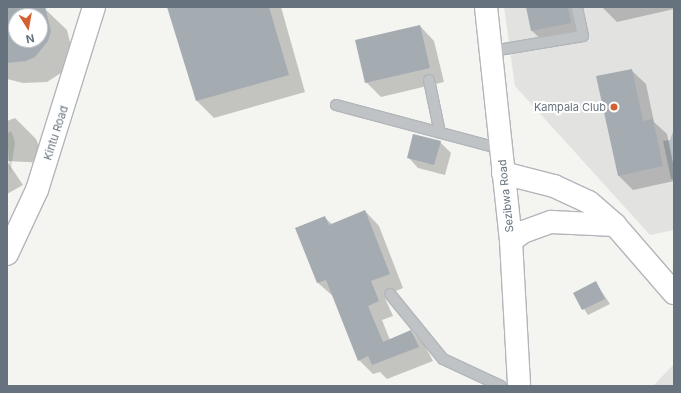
<!DOCTYPE html>
<style>
body{margin:0}
#map{position:relative;width:681px;height:393px;overflow:hidden;background:#f4f4f1;font-family:Inter,sans-serif}
div>[style]{position:absolute}
[style*='--x']{left:calc(var(--x)*1px);top:calc(var(--y)*1px);width:calc(var(--w)*1px);rotate:calc(var(--a)*1deg)}
.built>*{inset:0;background:#e2e3e1}
.green>*{inset:0;background:#d5dbd2}
.water>*{inset:0;background:#b8c1c6}
.shadow>*{inset:0;background:#0003}
.building>*{inset:0;background:#a5acb1}
.roads{filter:drop-shadow(1px 0 #b2b6ba) drop-shadow(-1px 0 #b2b6ba) drop-shadow(0 1px #b2b6ba) drop-shadow(0 -1px #b2b6ba)}
.lane>*{height:10px;margin:-5px;padding:0 5px;transform-origin:5px;border-radius:5px;background:#c0c3c6}
.secondary>*{height:22px;margin:-11px;padding:0 11px;transform-origin:11px;border-radius:11px;background:#fff}
.dots>*{width:11px;height:11px;translate:-50% -50%;box-sizing:border-box;border:2px solid #fff;border-radius:50%}
span{translate:-50% -50%;white-space:nowrap;text-align:center;line-height:1.15;-webkit-text-stroke:4px #fff;paint-order:stroke}
.poi-label{font-size:11px;color:#66737f}
.right{translate:-100% -50%;text-align:right}
.street-label{font-size:11px;color:#66737f}
.frame{position:absolute;inset:0;border:8px solid #66737f;pointer-events:none}
.north{position:absolute;left:8px;top:8px;width:40px;height:40px;box-sizing:border-box;background:#fff;border:1px solid #c2c7cc;border-radius:50%;rotate:169deg;font-size:11px;font-weight:700;line-height:16px;text-align:center;color:#66737f}
.north::after{content:'';display:block;margin:auto;width:14px;height:18px;background:#d46031;clip-path:polygon(50% 0,100% 100%,50% 72%,0 100%)}
</style>
<div id="map">
<div class="built">
<div style="clip-path:polygon(504px 7px,674px 7px,674px 230px,650px 235px,515px 86px)"></div>
<div style="clip-path:polygon(674px 364px,674px 386px,653px 386px)"></div>
</div>
<div class="green">
<div style="clip-path:polygon(11px 131px,15px 142px,10px 175px,7px 134px)"></div>
</div>
<div class="water">
<div style="clip-path:polygon(674px 129px,674px 179px,671px 179px,663px 141px,670px 140px)"></div>
</div>
<div class="shadow">
<div style="clip-path:polygon(evenodd,7px 7px,50px 7px,45px 9px,67px 30px,70px 42px,71px 53px,64px 71px,47px 82px,23px 83px,7px 79px,7px 7px,16px 16px,40px 16px,40px 40px,16px 40px,16px 16px)"></div>
<div style="clip-path:polygon(168px 7px,281px 7px,305px 92px,214px 118px,197px 101px)"></div>
<div style="clip-path:polygon(527px 7px,576px 7px,581px 34px,543px 41px,532px 31px)"></div>
<div style="clip-path:polygon(602px 7px,674px 7px,674px 9px,617px 22px)"></div>
<div style="clip-path:polygon(420px 26px,434px 41px,444px 82px,381px 97px,366px 82px)"></div>
<div style="clip-path:polygon(631px 70px,646px 84px,654px 122px,667px 134px,674px 168px,674px 181px,633px 190px,618px 175px)"></div>
<div style="clip-path:polygon(15px 118px,36px 139px,46px 163px,7px 161px,23px 185px,7px 194px,7px 121px)"></div>
<div style="clip-path:polygon(440px 142px,451px 153px,445px 175px,418px 168px,408px 157px)"></div>
<div style="clip-path:polygon(365px 211px,379px 226px,403px 288px,384px 296px,393px 316px,382px 320px,390px 340px,411px 331px,425px 346px,433px 361px,387px 379px,380px 372px,373px 374px,359px 360px,334px 297px,318px 283px,296px 228px,324px 217px,332px 224px)"></div>
<div style="clip-path:polygon(596px 283px,610px 304px,588px 315px,574px 294px)"></div>
</div>
<div class="building">
<div style="clip-path:polygon(evenodd,7px 7px,45px 7px,51px 31px,48px 41px,35px 57px,26px 61px,7px 63px,7px 7px,16px 16px,40px 16px,40px 40px,16px 40px,16px 16px)"></div>
<div style="clip-path:polygon(167px 7px,269px 7px,289px 75px,196px 101px)"></div>
<div style="clip-path:polygon(526px 7px,568px 7px,571px 23px,531px 31px)"></div>
<div style="clip-path:polygon(420px 25px,430px 68px,365px 83px,355px 40px)"></div>
<div style="clip-path:polygon(632px 69px,643px 121px,653px 119px,663px 166px,618px 176px,596px 76px)"></div>
<div style="clip-path:polygon(413px 134px,441px 141px,434px 165px,407px 158px)"></div>
<div style="clip-path:polygon(365px 210px,390px 274px,371px 281px,379px 301px,368px 306px,383px 342px,411px 330px,419px 347px,372px 365px,368px 356px,358px 361px,326px 280px,317px 283px,295px 228px,325px 216px,329px 225px)"></div>
<div style="clip-path:polygon(596px 281px,605px 299px,582px 310px,573px 293px)"></div>
</div>
<div class="roads">
<div class="lane">
<div style="--x:492;--y:51;--w:92;--a:-9.4"></div>
<div style="--x:583;--y:36;--w:30;--a:-102"></div>
<div style="--x:429;--y:80;--w:54;--a:78.3"></div>
<div style="--x:336;--y:105;--w:171;--a:14.9"></div>
<div style="--x:390;--y:294;--w:84;--a:50.8"></div>
<div style="--x:443;--y:359;--w:64;--a:25"></div>
</div>
<div class="secondary">
<div style="--x:486;--y:7;--w:235;--a:83.9"></div>
<div style="--x:511;--y:241;--w:145;--a:86.8"></div>
<div style="--x:503;--y:173;--w:53;--a:14.3"></div>
<div style="--x:554;--y:186;--w:38;--a:25"></div>
<div style="--x:589;--y:202;--w:35;--a:41"></div>
<div style="--x:615;--y:225;--w:90;--a:49.1"></div>
<div style="--x:511;--y:241;--w:15;--a:-37"></div>
<div style="--x:523;--y:232;--w:30;--a:-20"></div>
<div style="--x:551;--y:222;--w:64;--a:2.7"></div>
<div style="--x:7;--y:254;--w:71;--a:-64.9"></div>
<div style="--x:37;--y:190;--w:192;--a:-72.7"></div>
</div>
</div>
<div class="dots">
<div style="left:614px;top:107px;background:#d46031"></div>
</div>
<div class="poi-label">
<span class="right" style="left:606px;top:107px">Kampala Club</span>
</div>
<div class="street-label">
<span style="left:56px;top:133px;rotate:-72deg">Kintu Road</span>
<span style="left:506px;top:196px;rotate:-96deg">Sezibwa Road</span>
</div>
<div class="frame"></div>
<div class="north">N</div>
</div>
